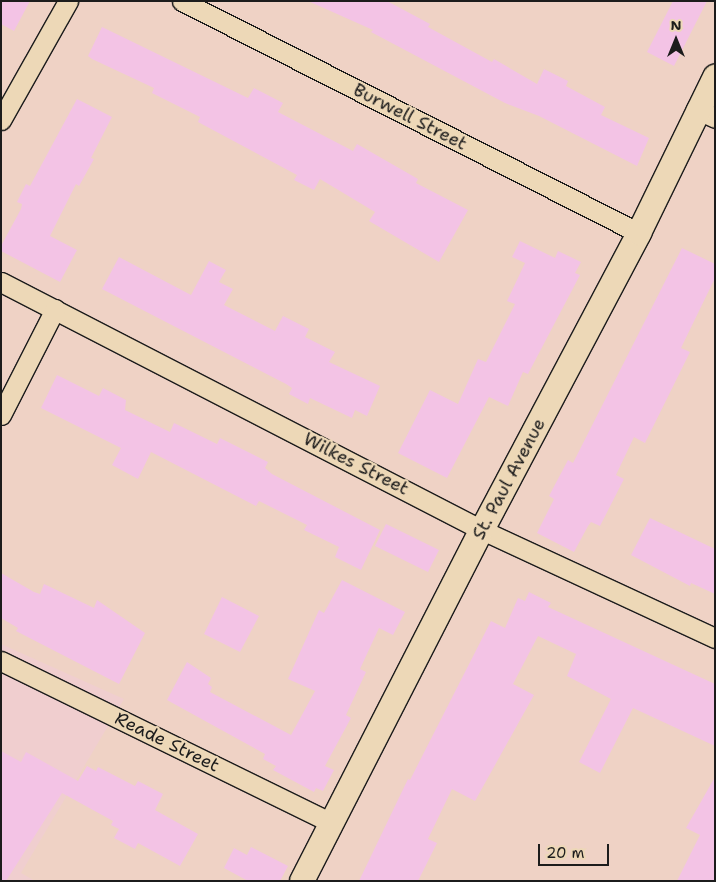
<!DOCTYPE html>
<style>
body{margin:0}
#map{position:relative;width:716px;height:882px;overflow:hidden;background:#efd2c5;font-family:"Shantell Sans",sans-serif}
div>[style]{position:absolute}
[style*='--x']{left:calc(var(--x)*1px);top:calc(var(--y)*1px);width:calc(var(--w)*1px);rotate:calc(var(--a)*1deg)}
.built>*{inset:0;background:#f0cecf}
.building>*{inset:0;background:#f3c3e5}
.roads{filter:drop-shadow(1px 0 #1c1c1c) drop-shadow(-1px 0 #1c1c1c) drop-shadow(0 1px #1c1c1c) drop-shadow(0 -1px #1c1c1c)}
.minor>*{height:19px;margin:-9.5px;padding:0 9.5px;transform-origin:9.5px;border-radius:9.5px;background:#edd8b7}
.tertiary>*{height:24px;margin:-12px;padding:0 12px;transform-origin:12px;border-radius:12px;background:#edd8b7}
span{translate:-50% -50%;white-space:nowrap;text-align:center;line-height:1.15;-webkit-text-stroke:4.5px #edd8b7;paint-order:stroke}
.street-label{font-size:18px;color:#1c1c1c}
.frame{position:absolute;inset:0;border:2px solid #1c1c1c;pointer-events:none}
.north{position:absolute;left:651px;top:15px;width:50px;height:50px;-webkit-text-stroke:4px #edd8b7;paint-order:stroke;rotate:0deg;font-size:14px;font-weight:700;line-height:20px;text-align:center;color:#1c1c1c}
.north::after{content:'';display:block;margin:auto;width:18px;height:22px;background:#1c1c1c;clip-path:polygon(50% 0,100% 100%,50% 72%,0 100%)}
.scale{position:absolute;left:538px;top:844px;width:71px;height:22px;box-sizing:border-box;border:2px solid #1c1c1c;border-top:0;padding-left:6px;font-size:15px;line-height:18px;white-space:nowrap;color:#1c1c1c;-webkit-text-stroke:4px #edd8b7;paint-order:stroke}
</style>
<div id="map">
<div class="built">
<div style="clip-path:polygon(1px 644px,124px 699px,21px 873px,35px 881px,1px 881px)"></div>
</div>
<div class="building">
<div style="clip-path:polygon(1px 1px,30px 1px,14px 31px,1px 24px)"></div>
<div style="clip-path:polygon(308px 1px,387px 1px,430px 24px,428px 27px,492px 62px,494px 59px,537px 84px,544px 69px,568px 81px,566px 86px,605px 107px,601px 115px,649px 138px,637px 166px,539px 116px,505px 103px,371px 32px,373px 30px)"></div>
<div style="clip-path:polygon(673px 1px,707px 1px,674px 66px,647px 52px)"></div>
<div style="clip-path:polygon(102px 27px,248px 98px,254px 88px,283px 103px,278px 112px,353px 151px,357px 144px,418px 179px,416px 183px,468px 210px,439px 262px,369px 221px,375px 212px,320px 179px,314px 190px,294px 180px,297px 175px,198px 122px,200px 117px,152px 93px,154px 88px,92px 59px,88px 56px)"></div>
<div style="clip-path:polygon(77px 99px,112px 117px,91px 158px,94px 159px,79px 186px,76px 184px,50px 236px,77px 250px,60px 282px,1px 251px,1px 246px,21px 209px,22px 204px,17px 202px,26px 184px,30px 186px)"></div>
<div style="clip-path:polygon(520px 241px,555px 258px,558px 251px,581px 262px,575px 273px,580px 275px,528px 374px,523px 372px,508px 406px,489px 397px,447px 478px,398px 453px,430px 390px,458px 404px,478px 359px,486px 362px,515px 304px,507px 301px,525px 263px,512px 257px)"></div>
<div style="clip-path:polygon(682px 248px,715px 264px,715px 278px,681px 348px,690px 352px,645px 443px,634px 437px,616px 475px,624px 479px,600px 526px,591px 522px,588px 526px,574px 552px,537px 533px,554px 499px,549px 496px,568px 460px,573px 463px)"></div>
<div style="clip-path:polygon(119px 257px,191px 295px,209px 261px,226px 270px,219px 282px,233px 289px,224px 305px,275px 331px,283px 316px,309px 329px,305px 337px,335px 352px,329px 362px,380px 386px,367px 416px,355px 410px,352px 418px,310px 398px,308px 404px,289px 394px,292px 388px,286px 384px,102px 289px)"></div>
<div style="clip-path:polygon(57px 375px,99px 396px,103px 388px,126px 400px,125px 410px,170px 432px,174px 423px,217px 444px,220px 438px,268px 462px,265px 468px,272px 474px,380px 530px,361px 570px,335px 557px,339px 547px,304px 530px,307px 525px,259px 501px,256px 506px,151px 452px,138px 479px,112px 465px,121px 448px,41px 408px)"></div>
<div style="clip-path:polygon(650px 518px,715px 549px,715px 594px,691px 583px,690px 586px,631px 555px)"></div>
<div style="clip-path:polygon(386px 524px,439px 550px,428px 572px,375px 546px)"></div>
<div style="clip-path:polygon(1px 573px,34px 592px,40px 594px,44px 584px,94px 608px,97px 600px,145px 633px,119px 684px,16px 631px,18px 628px,1px 618px)"></div>
<div style="clip-path:polygon(342px 580px,405px 612px,393px 635px,379px 628px,360px 669px,366px 672px,346px 715px,351px 718px,325px 766px,334px 770px,323px 791px,316px 788px,314px 792px,273px 770px,276px 766px,263px 759px,265px 754px,167px 700px,187px 662px,211px 678px,208px 684px,212px 687px,210px 692px,291px 735px,315px 691px,288px 679px,319px 610px,324px 613px)"></div>
<div style="clip-path:polygon(529px 592px,551px 603px,548px 607px,715px 684px,715px 746px,633px 708px,600px 773px,579px 762px,611px 699px,567px 676px,576px 654px,538px 636px,513px 684px,534px 695px,475px 801px,452px 789px,428px 839px,437px 843px,418px 881px,359px 881px,408px 779px,410px 780px,491px 621px,505px 628px,518px 598px,525px 601px)"></div>
<div style="clip-path:polygon(222px 597px,259px 616px,240px 652px,204px 634px)"></div>
<div style="clip-path:polygon(1px 751px,21px 762px,26px 752px,78px 781px,87px 766px,96px 771px,98px 767px,135px 786px,138px 781px,163px 794px,155px 810px,198px 834px,180px 866px,138px 843px,135px 849px,114px 838px,119px 829px,111px 825px,113px 821px,62px 793px,6px 881px,1px 881px)"></div>
<div style="clip-path:polygon(715px 777px,715px 881px,677px 881px,700px 835px,686px 828px)"></div>
<div style="clip-path:polygon(251px 847px,288px 866px,280px 881px,248px 881px,224px 868px,234px 848px,247px 855px)"></div>
</div>
<div class="roads">
<div class="minor">
<div style="--x:182;--y:1;--w:513;--a:26.92"></div>
<div style="--x:696;--y:109;--w:21;--a:25"></div>
<div style="--x:1;--y:120;--w:137;--a:-60.6"></div>
<div style="--x:1;--y:282;--w:541;--a:27.28"></div>
<div style="--x:482;--y:530;--w:257;--a:24.9"></div>
<div style="--x:1;--y:415;--w:119;--a:-63"></div>
<div style="--x:1;--y:661;--w:369;--a:26.1"></div>
</div>
<div class="tertiary">
<div style="--x:302;--y:881;--w:394;--a:-62.9"></div>
<div style="--x:482;--y:530;--w:336;--a:-62.1"></div>
<div style="--x:639;--y:233;--w:174;--a:-64"></div>
</div>
</div>
<div class="street-label">
<span style="left:410px;top:117px;rotate:27deg">Burwell Street</span>
<span style="left:356px;top:464px;rotate:27deg">Wilkes Street</span>
<span style="left:509px;top:479px;rotate:-62deg">St. Paul Avenue</span>
<span style="left:167px;top:742px;rotate:26deg">Reade Street</span>
</div>
<div class="frame"></div>
<div class="north">N</div>
<div class="scale">20 m</div>
</div>
